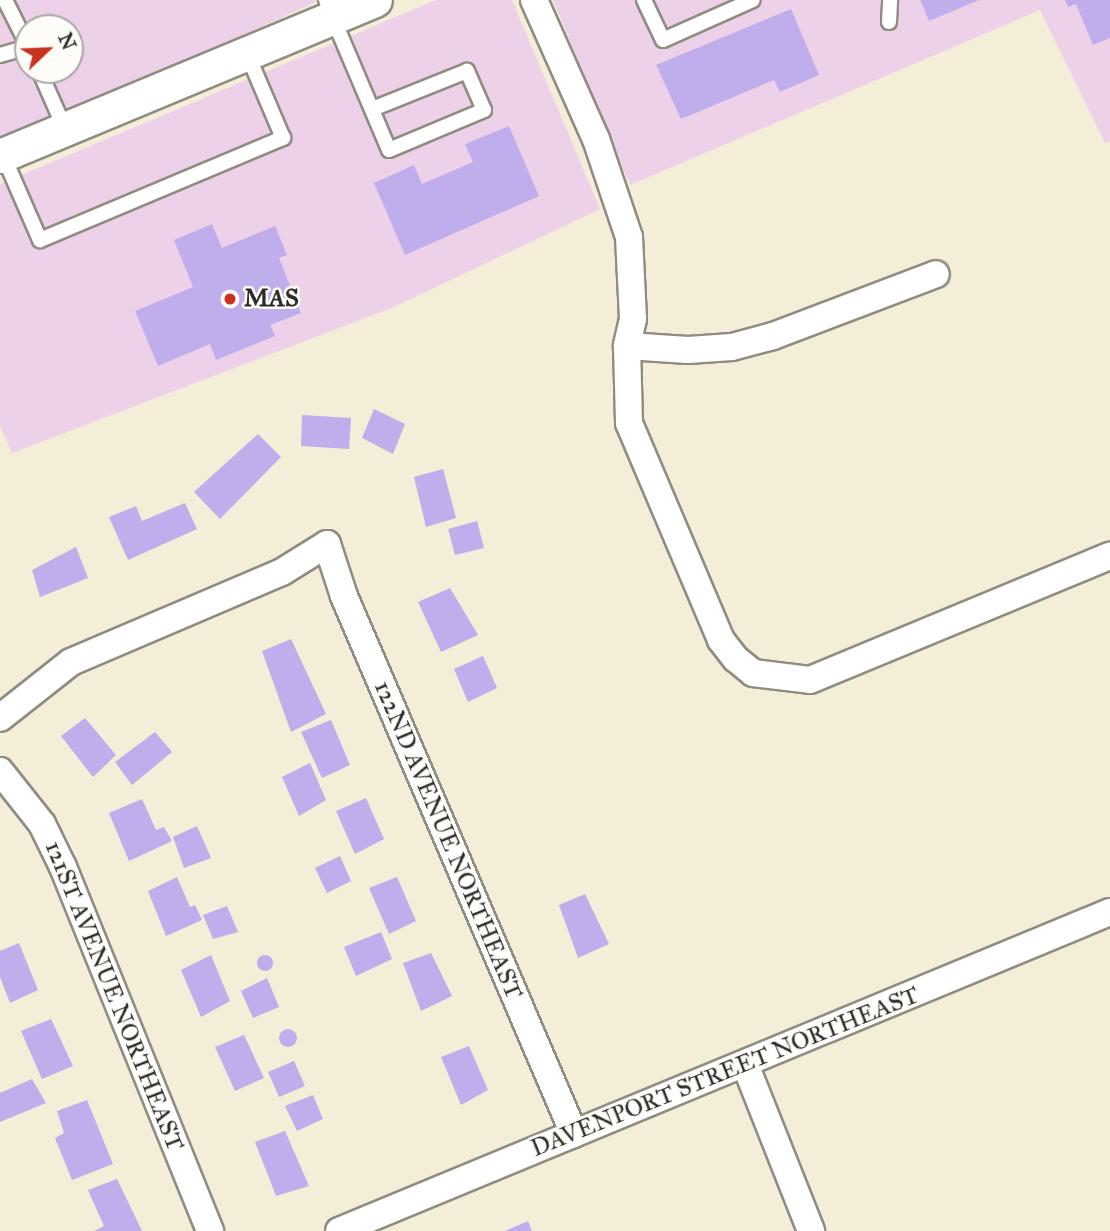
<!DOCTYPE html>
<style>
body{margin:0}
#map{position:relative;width:1110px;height:1231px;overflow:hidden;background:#f4edd8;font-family:"IM FELL Great Primer",serif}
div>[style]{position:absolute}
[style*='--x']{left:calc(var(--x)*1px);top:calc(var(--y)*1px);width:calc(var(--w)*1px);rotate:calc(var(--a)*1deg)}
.built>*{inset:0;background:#edd1e9}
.building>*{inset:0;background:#c0adeb}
.round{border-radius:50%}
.roads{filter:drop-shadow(2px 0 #908c82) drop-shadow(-2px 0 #908c82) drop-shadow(0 2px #908c82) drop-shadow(0 -2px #908c82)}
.service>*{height:14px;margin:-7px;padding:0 7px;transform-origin:7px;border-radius:7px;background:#fff}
.minor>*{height:26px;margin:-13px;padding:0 13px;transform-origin:13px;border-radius:13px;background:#fff}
.tertiary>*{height:33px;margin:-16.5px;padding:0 16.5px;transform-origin:16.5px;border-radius:16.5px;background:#fff}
.dots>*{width:19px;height:19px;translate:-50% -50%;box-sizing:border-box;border:4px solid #fdfcf7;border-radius:50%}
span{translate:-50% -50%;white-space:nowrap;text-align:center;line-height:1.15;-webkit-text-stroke:5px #fdfcf7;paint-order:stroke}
.poi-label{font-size:24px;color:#2b2b2b;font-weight:700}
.left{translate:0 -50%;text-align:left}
.street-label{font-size:24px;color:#2b2b2b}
.north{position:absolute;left:14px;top:14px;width:70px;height:70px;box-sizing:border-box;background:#fdfcf7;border:2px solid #a9a8a5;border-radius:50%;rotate:67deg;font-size:19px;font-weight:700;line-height:28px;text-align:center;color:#2b2b2b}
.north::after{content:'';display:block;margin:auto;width:24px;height:32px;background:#c8321e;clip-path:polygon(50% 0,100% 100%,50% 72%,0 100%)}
</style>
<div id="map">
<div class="built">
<div style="clip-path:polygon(evenodd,0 0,320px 0,0 146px,0 0,28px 28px,70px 28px,70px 70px,28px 70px,28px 28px)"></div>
<div style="clip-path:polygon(436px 0,512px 0,600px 209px,394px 307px,12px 453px,0 426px,0 184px)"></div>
<div style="clip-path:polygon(553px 0,1110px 0,1110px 141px,1105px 143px,1040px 10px,630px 185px)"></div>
</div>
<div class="building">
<div style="clip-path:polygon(920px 0,979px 0,929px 21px)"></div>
<div style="clip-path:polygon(1065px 0,1110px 0,1110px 38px,1093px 45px,1076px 4px,1068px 7px)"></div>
<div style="clip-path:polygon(791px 9px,819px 75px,780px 92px,774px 80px,681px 119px,656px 65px)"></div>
<div style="clip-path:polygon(509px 126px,539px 196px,405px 255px,374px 183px,414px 165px,422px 184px,473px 162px,465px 144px)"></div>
<div style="clip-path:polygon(212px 224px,222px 248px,275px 226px,287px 255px,279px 258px,301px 313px,270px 325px,275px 336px,216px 360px,210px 344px,158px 366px,135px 311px,193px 287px,174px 240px)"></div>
<div style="clip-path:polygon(374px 409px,405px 424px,393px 454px,362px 438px)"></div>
<div style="clip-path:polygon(302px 415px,351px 418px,349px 449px,301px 446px)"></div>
<div style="clip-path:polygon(258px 434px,281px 457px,220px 519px,194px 492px)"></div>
<div style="clip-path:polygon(443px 469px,456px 518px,426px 527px,414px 477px)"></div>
<div style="clip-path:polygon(185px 503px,197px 529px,128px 560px,109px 517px,136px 506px,142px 521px)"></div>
<div style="clip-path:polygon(477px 521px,484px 548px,455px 555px,448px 529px)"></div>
<div style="clip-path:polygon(76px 547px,88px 578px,40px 597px,32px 570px)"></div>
<div style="clip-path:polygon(450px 588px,478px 635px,441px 652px,418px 602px)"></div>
<div style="clip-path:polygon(291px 639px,326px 714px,291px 732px,262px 651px)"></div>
<div style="clip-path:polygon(483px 656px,497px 688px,468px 702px,454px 669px)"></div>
<div style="clip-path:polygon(85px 718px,116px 755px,93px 777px,61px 736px)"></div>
<div style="clip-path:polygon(331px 720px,350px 765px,322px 778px,301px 732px)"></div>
<div style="clip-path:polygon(155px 732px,172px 752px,132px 785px,115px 762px)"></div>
<div style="clip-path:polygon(310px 763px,326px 800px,299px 816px,282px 777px)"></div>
<div style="clip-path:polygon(366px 798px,384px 839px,355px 854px,336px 811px)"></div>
<div style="clip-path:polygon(142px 799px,156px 830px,164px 827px,172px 841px,129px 861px,109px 813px)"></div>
<div style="clip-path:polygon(197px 826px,211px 858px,184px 868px,173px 837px)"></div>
<div style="clip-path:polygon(340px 856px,351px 881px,327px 893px,315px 868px)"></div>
<div style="clip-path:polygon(177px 877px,190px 907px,195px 905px,202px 920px,166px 936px,148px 891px)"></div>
<div style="clip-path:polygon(397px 877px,416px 921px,389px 934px,369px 888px)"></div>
<div style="clip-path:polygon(585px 894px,609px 944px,578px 958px,559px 905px)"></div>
<div style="clip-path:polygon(227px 906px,238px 932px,213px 939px,203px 915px)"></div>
<div style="clip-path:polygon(381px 932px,392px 959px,356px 976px,344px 947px)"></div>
<div style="clip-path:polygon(19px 943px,38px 990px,10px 1003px,0 977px,0 951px)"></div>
<div style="clip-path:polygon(431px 953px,452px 996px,421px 1011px,403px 963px)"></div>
<div style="clip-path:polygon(211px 955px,230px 1001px,201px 1017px,181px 970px)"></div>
<div class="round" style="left:257px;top:955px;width:16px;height:16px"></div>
<div style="clip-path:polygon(267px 978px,279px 1007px,253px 1018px,241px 991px)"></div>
<div style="clip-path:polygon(51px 1019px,73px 1066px,42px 1079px,21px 1031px)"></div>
<div class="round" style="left:279px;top:1029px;width:18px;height:18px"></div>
<div style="clip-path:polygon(244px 1035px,264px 1078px,235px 1091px,215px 1047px)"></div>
<div style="clip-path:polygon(469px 1046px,488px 1090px,461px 1105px,441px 1057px)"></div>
<div style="clip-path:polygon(294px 1061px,305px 1086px,279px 1097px,268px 1072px)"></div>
<div style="clip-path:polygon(32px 1079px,46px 1103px,0 1122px,0 1093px)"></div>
<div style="clip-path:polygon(313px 1095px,323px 1119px,297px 1131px,285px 1106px)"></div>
<div style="clip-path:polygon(87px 1100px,113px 1164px,72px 1180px,55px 1138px,64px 1133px,57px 1111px)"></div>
<div style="clip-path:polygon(285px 1131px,309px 1186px,276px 1196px,255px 1142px)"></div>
<div style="clip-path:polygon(117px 1179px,142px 1231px,94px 1231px,104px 1226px,88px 1190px)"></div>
<div style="clip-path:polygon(528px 1221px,532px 1231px,505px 1231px)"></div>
</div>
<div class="roads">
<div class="service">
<div style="--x:5;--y:0;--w:51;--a:63.4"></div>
<div style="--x:326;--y:0;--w:19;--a:69"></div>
<div style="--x:333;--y:18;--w:143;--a:67"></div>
<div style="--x:389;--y:150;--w:103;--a:-22.8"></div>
<div style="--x:484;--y:110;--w:43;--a:-113.6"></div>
<div style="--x:467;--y:71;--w:102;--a:158.2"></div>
<div style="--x:644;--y:0;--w:44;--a:64.6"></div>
<div style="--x:663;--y:40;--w:98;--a:-24"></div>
<div style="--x:889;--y:22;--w:22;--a:-87"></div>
<div style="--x:0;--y:55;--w:29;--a:-16"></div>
<div style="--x:39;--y:70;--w:64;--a:66.2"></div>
<div style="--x:3;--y:155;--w:93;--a:66.5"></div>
<div style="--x:40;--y:240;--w:264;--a:-22.8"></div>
<div style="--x:283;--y:138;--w:92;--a:-113"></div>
</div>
<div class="minor">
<div style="--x:534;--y:0;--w:152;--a:66"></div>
<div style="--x:596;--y:139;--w:103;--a:71.4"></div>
<div style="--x:629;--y:237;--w:82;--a:87.2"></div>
<div style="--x:633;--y:319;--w:28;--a:103"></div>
<div style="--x:627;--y:346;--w:77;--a:88.5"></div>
<div style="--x:629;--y:423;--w:236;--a:67"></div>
<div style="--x:721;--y:640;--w:24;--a:52"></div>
<div style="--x:736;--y:659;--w:22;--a:39"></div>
<div style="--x:753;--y:673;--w:57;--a:7"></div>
<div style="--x:810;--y:680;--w:325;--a:-22.5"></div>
<div style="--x:627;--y:346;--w:61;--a:3.8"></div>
<div style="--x:688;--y:350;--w:44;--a:-3.9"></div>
<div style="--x:732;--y:347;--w:42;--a:-15"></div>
<div style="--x:773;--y:336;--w:174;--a:-20.8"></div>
<div style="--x:0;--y:718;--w:90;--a:-38.3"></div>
<div style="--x:71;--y:662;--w:229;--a:-23.1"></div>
<div style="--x:282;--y:572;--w:53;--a:-31.9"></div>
<div style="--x:327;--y:544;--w:55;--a:71.9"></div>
<div style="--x:344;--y:596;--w:585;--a:66.85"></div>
<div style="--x:0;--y:771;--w:68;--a:51.6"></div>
<div style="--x:42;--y:824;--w:48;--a:64"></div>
<div style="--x:63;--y:867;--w:393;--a:68"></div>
<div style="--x:745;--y:1064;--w:180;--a:68.4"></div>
<div style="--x:339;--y:1231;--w:834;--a:-22.48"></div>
</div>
<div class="tertiary">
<div style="--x:0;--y:156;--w:406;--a:-22.6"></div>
</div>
</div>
<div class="dots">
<div style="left:230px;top:299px;background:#c8321e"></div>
</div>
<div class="poi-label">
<span class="left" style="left:244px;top:299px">MAS</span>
</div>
<div class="street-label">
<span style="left:448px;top:840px;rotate:67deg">122ND AVENUE NORTHEAST</span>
<span style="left:114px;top:996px;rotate:68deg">121ST AVENUE NORTHEAST</span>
<span style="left:725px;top:1072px;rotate:-22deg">DAVENPORT STREET NORTHEAST</span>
</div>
<div class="north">N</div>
</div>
